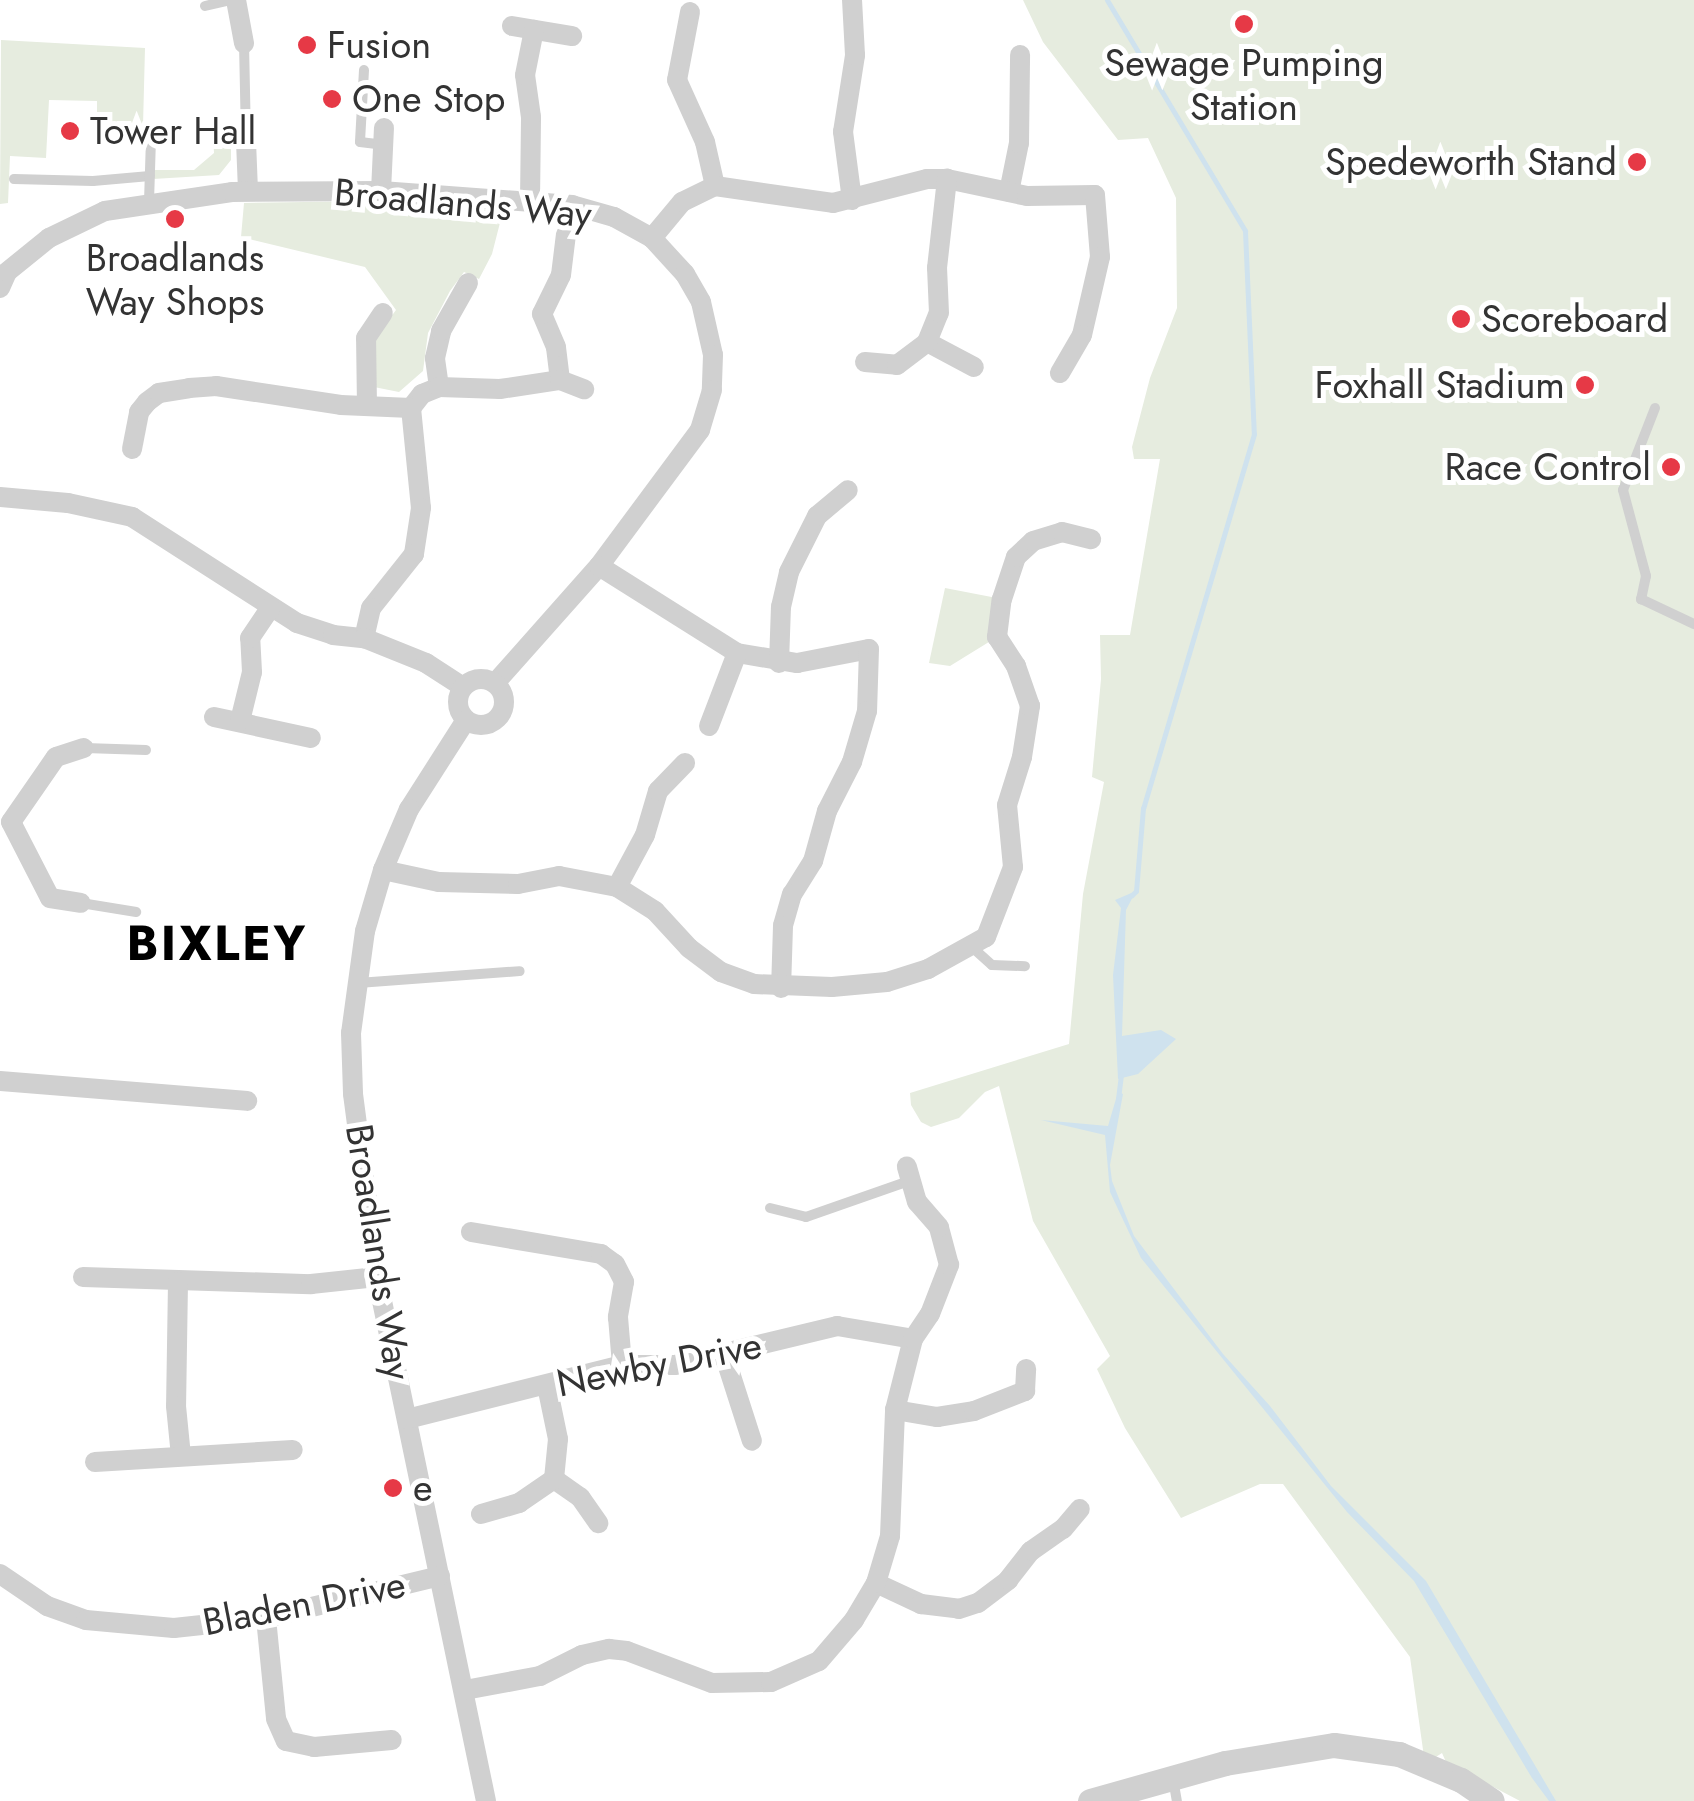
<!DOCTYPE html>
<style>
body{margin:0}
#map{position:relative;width:1694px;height:1801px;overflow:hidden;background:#fff;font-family:Jost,sans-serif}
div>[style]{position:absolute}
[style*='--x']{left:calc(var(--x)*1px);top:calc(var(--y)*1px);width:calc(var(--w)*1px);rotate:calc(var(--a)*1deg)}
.green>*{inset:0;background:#e6ecdf}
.water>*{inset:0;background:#cfe2ee}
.stream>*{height:5px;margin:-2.5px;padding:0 2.5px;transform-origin:2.5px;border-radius:2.5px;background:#cfe2ee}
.service>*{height:10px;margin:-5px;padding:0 5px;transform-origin:5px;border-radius:5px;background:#d0d0d0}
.minor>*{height:20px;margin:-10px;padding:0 10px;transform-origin:10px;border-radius:10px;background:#d0d0d0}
.minor>.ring{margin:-10px;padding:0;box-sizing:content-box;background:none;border:20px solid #d0d0d0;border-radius:50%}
.tertiary>*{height:25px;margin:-12.5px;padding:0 12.5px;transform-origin:12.5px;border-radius:12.5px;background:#d0d0d0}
.dots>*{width:28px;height:28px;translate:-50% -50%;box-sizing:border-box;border:5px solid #fff;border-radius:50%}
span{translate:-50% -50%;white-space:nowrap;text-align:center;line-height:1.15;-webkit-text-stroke:10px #fff;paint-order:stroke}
.poi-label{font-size:38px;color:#333}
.left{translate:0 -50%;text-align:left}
.right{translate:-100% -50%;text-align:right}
.street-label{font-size:38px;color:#333}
.district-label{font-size:48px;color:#000;font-weight:700;letter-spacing:2.5px}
</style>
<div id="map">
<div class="green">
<div style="clip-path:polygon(1023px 0,1694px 0,1694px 1801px,1520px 1801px,1446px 1762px,1442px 1753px,1425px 1764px,1410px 1657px,1283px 1484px,1260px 1484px,1181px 1518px,1125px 1428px,1097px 1369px,1110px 1356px,1033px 1221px,999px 1086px,985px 1092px,959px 1118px,931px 1127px,921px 1122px,911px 1105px,910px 1093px,1069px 1044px,1083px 894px,1104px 782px,1092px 777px,1101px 679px,1100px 635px,1130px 635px,1160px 459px,1134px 459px,1132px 447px,1150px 378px,1177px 308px,1176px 198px,1148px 138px,1118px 140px,1043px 42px)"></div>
<div style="clip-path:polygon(1px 40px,145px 48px,143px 126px,97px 125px,97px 101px,49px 100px,46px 158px,10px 156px,8px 203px,0 204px)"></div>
<div style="clip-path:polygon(213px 135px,231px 139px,231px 160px,219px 175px,153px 179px,154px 170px,194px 170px,214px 153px)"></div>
<div style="clip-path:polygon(375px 201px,503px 211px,492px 254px,479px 279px,464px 272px,450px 291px,428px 333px,423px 371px,399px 392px,374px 387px,373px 341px,396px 310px,365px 267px,241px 237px,244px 203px)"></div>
<div style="clip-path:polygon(945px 588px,1002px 599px,997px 637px,950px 666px,929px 663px)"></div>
</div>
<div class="water">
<div style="clip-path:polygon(1136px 891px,1126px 910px,1122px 1036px,1161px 1030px,1176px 1039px,1138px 1074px,1118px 1079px,1113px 975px,1121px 908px,1115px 900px)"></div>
<div style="clip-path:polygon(1118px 1092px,1123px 1094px,1110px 1165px,1112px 1181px,1134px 1236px,1223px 1354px,1270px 1406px,1331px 1486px,1426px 1581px,1556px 1801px,1549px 1801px,1532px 1778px,1414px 1581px,1347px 1512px,1141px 1258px,1110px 1192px,1105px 1135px,1041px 1120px,1108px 1126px)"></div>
</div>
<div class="stream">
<div style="--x:1107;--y:0;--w:269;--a:59.1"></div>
<div style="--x:1245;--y:231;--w:203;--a:87.5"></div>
<div style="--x:1254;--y:434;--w:390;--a:106.5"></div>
<div style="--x:1143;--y:808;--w:83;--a:94.8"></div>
<div style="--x:1136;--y:891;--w:6;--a:135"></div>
<div style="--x:1118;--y:1099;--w:24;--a:-83"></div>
</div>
<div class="service">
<div style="--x:205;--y:6;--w:27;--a:-13"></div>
<div style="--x:244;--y:43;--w:98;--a:88.8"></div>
<div style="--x:364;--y:70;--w:72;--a:93.2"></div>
<div style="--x:360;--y:142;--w:23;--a:7"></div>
<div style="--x:14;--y:179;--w:79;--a:1.5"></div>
<div style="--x:93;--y:181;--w:57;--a:-5"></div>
<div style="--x:149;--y:202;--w:64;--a:-88.2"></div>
<div style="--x:1655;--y:408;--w:88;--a:111.3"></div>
<div style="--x:1623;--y:490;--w:89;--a:75"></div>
<div style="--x:1646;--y:576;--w:24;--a:102"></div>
<div style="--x:1641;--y:599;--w:59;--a:25.3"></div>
<div style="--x:85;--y:748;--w:61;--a:1.9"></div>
<div style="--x:81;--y:903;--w:56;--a:9.3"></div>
<div style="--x:973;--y:948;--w:25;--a:42"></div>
<div style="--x:992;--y:965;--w:33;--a:2"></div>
<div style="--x:358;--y:983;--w:162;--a:-4.2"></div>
<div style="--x:770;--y:1208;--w:37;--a:14"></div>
<div style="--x:806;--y:1217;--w:109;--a:-19.3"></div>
<div style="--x:1173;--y:1779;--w:22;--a:80"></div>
</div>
<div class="minor">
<div style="--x:236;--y:0;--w:44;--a:79.5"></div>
<div style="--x:690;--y:12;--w:69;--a:100.8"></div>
<div style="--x:677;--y:80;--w:68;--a:65.7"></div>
<div style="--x:705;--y:142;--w:45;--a:77.2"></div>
<div style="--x:512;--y:26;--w:61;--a:9.5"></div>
<div style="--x:246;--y:141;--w:50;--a:87.7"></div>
<div style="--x:381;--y:191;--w:63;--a:-87.3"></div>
<div style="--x:1009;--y:192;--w:50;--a:-78.5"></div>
<div style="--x:1019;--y:143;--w:88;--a:-89.3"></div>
<div style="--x:852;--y:200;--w:69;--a:-97.5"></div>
<div style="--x:843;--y:132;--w:78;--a:-81.1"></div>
<div style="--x:855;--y:55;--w:55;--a:-93.1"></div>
<div style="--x:530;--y:201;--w:84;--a:-89.3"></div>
<div style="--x:531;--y:117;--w:42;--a:-98.1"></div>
<div style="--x:525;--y:75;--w:46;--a:-78.7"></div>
<div style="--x:652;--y:238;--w:47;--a:-50.2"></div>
<div style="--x:682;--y:202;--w:37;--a:-26"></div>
<div style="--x:715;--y:186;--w:119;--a:8.2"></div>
<div style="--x:833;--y:203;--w:97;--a:-14.3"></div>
<div style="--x:927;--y:179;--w:20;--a:0"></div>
<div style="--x:947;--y:179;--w:82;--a:12"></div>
<div style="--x:1027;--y:196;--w:68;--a:-0.8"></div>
<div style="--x:1095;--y:195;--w:62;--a:85.4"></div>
<div style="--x:1100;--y:257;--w:80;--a:103"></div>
<div style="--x:1082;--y:335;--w:44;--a:120.1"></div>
<div style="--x:0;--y:288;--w:17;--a:-66"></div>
<div style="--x:7;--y:272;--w:54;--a:-39"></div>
<div style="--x:49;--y:238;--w:62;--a:-25.7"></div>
<div style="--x:105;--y:211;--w:128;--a:-8.5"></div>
<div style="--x:232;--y:192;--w:149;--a:-0.4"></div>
<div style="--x:381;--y:191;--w:192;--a:4.2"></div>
<div style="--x:572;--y:205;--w:44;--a:15.9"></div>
<div style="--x:614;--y:217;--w:43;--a:28.9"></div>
<div style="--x:652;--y:238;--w:49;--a:47.5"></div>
<div style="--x:685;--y:274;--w:32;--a:60"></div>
<div style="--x:701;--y:302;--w:54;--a:77.2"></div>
<div style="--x:713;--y:355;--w:35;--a:92"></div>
<div style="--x:712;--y:390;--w:42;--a:106.7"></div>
<div style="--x:700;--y:430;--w:169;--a:126.6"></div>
<div style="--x:599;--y:566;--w:155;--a:131.6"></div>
<div style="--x:927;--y:342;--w:53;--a:28"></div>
<div style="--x:865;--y:362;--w:32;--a:5"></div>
<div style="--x:897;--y:365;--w:38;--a:-37"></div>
<div style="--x:927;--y:342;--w:31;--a:-68"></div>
<div style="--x:939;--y:313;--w:45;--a:-92.5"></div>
<div style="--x:937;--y:268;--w:90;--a:-83.6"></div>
<div style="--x:560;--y:380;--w:33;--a:-97"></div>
<div style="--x:556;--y:347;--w:36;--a:-113"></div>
<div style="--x:542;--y:314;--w:43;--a:-64"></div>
<div style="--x:561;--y:275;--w:41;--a:-83"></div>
<div style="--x:439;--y:387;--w:29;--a:-98"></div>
<div style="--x:435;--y:358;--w:28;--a:-77"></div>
<div style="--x:441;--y:331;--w:55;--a:-60.6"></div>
<div style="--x:367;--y:406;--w:68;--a:-90.8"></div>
<div style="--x:366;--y:338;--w:30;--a:-56"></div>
<div style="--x:411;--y:408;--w:18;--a:-52"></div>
<div style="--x:422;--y:394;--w:18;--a:-22"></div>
<div style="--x:439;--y:387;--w:61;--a:1.9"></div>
<div style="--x:500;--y:389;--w:61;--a:-8.5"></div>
<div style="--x:560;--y:380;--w:26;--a:21"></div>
<div style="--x:132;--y:449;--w:38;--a:-79"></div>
<div style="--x:139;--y:412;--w:13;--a:-51"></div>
<div style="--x:147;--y:402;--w:15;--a:-37"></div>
<div style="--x:159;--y:393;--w:30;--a:-9"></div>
<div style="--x:189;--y:388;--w:27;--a:-4"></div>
<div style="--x:216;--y:386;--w:126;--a:8.6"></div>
<div style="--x:341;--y:405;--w:70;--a:2.5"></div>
<div style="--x:411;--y:408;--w:100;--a:84.3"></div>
<div style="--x:421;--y:508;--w:47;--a:98.7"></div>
<div style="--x:414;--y:554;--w:69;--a:128.5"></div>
<div style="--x:371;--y:608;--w:31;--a:103"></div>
<div style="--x:0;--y:497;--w:68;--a:5"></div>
<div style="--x:68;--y:503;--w:66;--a:12.3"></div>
<div style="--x:132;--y:517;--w:196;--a:32.7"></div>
<div style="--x:297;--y:623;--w:38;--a:18"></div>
<div style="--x:333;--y:635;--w:31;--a:6"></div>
<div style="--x:364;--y:638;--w:67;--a:22"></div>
<div style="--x:426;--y:663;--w:44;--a:33"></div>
<div style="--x:599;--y:566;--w:163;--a:32.2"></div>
<div style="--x:737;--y:653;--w:61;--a:9.5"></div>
<div style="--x:797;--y:663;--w:73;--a:-11"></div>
<div style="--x:869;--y:649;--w:62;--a:91.8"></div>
<div style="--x:867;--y:711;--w:53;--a:106.4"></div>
<div style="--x:852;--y:762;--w:55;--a:117"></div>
<div style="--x:827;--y:811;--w:52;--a:105.6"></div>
<div style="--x:813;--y:861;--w:39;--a:122"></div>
<div style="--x:792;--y:894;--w:33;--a:106"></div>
<div style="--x:783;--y:926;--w:62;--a:91.8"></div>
<div style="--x:779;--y:663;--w:56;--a:-88"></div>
<div style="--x:781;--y:607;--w:36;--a:-77"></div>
<div style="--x:789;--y:572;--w:63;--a:-63.4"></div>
<div style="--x:817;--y:516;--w:40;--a:-40"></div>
<div class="ring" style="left:458px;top:679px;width:26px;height:26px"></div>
<div style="--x:214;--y:717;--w:99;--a:12.2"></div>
<div style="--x:466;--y:720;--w:106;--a:122.6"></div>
<div style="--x:409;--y:809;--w:66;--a:113.1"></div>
<div style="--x:383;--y:870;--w:64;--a:106.4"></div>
<div style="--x:365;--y:931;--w:103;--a:97.8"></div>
<div style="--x:351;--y:1033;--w:61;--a:88.1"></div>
<div style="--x:353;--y:1094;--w:185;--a:82.5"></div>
<div style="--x:377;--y:1277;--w:535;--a:78.25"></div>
<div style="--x:240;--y:721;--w:50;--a:-76.2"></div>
<div style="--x:252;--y:672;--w:34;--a:-93"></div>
<div style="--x:250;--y:638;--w:36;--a:-56"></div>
<div style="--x:709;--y:726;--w:78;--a:-69"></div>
<div style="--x:11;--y:822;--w:85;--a:62.8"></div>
<div style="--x:50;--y:898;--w:31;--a:9"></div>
<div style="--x:11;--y:822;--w:79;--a:-55.3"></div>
<div style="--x:56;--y:757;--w:29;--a:-18"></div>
<div style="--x:383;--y:870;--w:57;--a:12.1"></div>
<div style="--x:439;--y:882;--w:79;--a:1.5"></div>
<div style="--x:518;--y:884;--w:42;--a:-11"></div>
<div style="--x:559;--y:876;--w:59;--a:10.7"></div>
<div style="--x:617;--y:887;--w:45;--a:32.3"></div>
<div style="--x:655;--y:911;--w:50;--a:47.4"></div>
<div style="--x:689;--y:948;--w:40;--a:37"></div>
<div style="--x:721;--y:972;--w:35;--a:20"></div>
<div style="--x:754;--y:984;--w:78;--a:2.2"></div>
<div style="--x:832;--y:987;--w:55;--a:-5.2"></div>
<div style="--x:887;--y:982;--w:43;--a:-17.6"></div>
<div style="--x:928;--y:969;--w:66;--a:-28.9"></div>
<div style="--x:986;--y:937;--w:75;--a:-68.9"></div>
<div style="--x:1013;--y:867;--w:62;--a:-95.5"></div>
<div style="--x:1007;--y:805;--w:50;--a:-72.6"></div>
<div style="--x:1022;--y:757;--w:52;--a:-81.1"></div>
<div style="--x:1030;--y:706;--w:42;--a:-109.3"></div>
<div style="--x:1016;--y:666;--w:35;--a:-123"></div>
<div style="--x:997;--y:637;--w:38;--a:-83"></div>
<div style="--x:1002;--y:599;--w:44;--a:-71.6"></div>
<div style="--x:1016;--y:557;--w:23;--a:-43"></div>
<div style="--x:1033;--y:541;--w:30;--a:-17"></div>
<div style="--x:1062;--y:532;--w:30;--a:14"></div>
<div style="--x:617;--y:887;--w:59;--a:-61.7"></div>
<div style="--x:645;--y:835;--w:46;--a:-73.5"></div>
<div style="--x:658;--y:791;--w:39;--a:-46"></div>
<div style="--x:0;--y:1081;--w:248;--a:4.6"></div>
<div style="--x:471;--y:1232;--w:132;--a:9.6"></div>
<div style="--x:601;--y:1254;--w:17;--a:36"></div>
<div style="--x:615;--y:1264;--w:20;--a:63"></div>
<div style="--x:624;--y:1282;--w:36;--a:100"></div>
<div style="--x:618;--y:1317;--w:48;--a:85.2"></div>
<div style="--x:83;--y:1277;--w:228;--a:1.8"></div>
<div style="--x:311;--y:1284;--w:66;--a:-6.1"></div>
<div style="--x:178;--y:1282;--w:124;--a:90.9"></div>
<div style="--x:176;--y:1406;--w:50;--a:84.3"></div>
<div style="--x:724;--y:1354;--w:91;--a:72.2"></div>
<div style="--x:895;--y:1410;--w:43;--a:9.5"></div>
<div style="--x:937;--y:1417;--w:37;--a:-9"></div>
<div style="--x:974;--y:1411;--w:55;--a:-21.4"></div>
<div style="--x:1025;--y:1391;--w:22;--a:-87"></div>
<div style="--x:407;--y:1419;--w:222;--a:-14.1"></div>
<div style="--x:622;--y:1365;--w:53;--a:0"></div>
<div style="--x:675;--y:1365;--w:167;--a:-13.5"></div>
<div style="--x:837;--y:1326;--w:77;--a:9.7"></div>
<div style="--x:95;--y:1462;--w:198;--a:-3.5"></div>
<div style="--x:554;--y:1479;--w:32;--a:35"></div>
<div style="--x:580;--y:1497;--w:32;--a:55"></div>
<div style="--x:481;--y:1514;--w:40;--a:-16"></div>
<div style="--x:519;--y:1503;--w:42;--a:-34.4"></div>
<div style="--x:554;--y:1479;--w:40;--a:-84.3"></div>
<div style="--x:558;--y:1439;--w:54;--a:-101.7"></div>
<div style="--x:0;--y:1574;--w:57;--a:34.2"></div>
<div style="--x:47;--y:1606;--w:41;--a:19.7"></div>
<div style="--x:86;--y:1620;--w:88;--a:5.2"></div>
<div style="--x:174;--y:1628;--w:93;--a:-6.2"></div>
<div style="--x:266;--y:1618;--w:179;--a:-13.6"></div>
<div style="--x:876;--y:1583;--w:50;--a:25"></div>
<div style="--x:921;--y:1604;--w:38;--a:7"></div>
<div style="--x:959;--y:1609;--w:20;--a:-18"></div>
<div style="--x:978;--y:1603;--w:38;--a:-37"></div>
<div style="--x:1008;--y:1580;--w:37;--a:-52"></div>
<div style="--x:1031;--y:1551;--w:39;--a:-35"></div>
<div style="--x:1063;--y:1529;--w:26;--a:-50"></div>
<div style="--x:266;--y:1618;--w:101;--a:84.3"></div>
<div style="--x:276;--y:1719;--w:24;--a:66"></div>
<div style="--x:286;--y:1741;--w:29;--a:12"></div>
<div style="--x:314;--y:1747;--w:78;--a:-5.1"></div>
<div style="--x:465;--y:1690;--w:76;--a:-10.6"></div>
<div style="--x:540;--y:1676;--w:47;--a:-26.6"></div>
<div style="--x:582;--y:1655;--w:28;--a:-13"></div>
<div style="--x:609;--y:1649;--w:18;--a:6"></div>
<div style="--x:627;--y:1651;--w:91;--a:20.6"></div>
<div style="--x:712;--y:1683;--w:59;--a:-1"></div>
<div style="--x:771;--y:1682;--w:52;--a:-23.6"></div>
<div style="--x:819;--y:1661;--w:54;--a:-49.5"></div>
<div style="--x:854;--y:1620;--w:43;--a:-59.3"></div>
<div style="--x:876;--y:1583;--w:49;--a:-73.4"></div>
<div style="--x:890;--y:1536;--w:126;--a:-87.7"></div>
<div style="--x:895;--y:1410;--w:73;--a:-75.8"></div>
<div style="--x:913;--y:1339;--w:30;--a:-56"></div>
<div style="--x:930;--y:1314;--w:53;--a:-68.8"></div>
<div style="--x:949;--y:1265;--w:39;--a:-105"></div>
<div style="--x:939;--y:1227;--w:33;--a:-131"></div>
<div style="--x:917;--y:1202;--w:37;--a:-106"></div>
</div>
<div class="tertiary">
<div style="--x:1090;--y:1801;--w:140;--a:-15.7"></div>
<div style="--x:1225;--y:1763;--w:110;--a:-9.4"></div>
<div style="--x:1334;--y:1745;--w:66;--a:7.9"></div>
<div style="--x:1399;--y:1754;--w:67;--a:22.8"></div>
<div style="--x:1461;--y:1780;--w:37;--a:34"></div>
</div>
<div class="dots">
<div style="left:1244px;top:24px;background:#e63946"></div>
<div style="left:307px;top:45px;background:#e63946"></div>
<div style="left:332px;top:99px;background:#e63946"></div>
<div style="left:70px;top:131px;background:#e63946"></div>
<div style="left:1637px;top:162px;background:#e63946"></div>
<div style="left:175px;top:219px;background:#e63946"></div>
<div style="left:1461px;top:319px;background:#e63946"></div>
<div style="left:1585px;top:385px;background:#e63946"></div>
<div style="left:1671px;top:467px;background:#e63946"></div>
<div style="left:393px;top:1488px;background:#e63946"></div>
</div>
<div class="poi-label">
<span class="left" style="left:327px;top:45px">Fusion</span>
<span style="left:1244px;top:85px">Sewage Pumping<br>Station</span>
<span class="left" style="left:352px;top:99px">One Stop</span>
<span class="left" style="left:90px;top:131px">Tower Hall</span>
<span class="right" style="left:1617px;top:162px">Spedeworth Stand</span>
<span style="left:175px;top:280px">Broadlands<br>Way Shops</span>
<span class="left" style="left:1481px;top:319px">Scoreboard</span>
<span class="right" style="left:1565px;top:385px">Foxhall Stadium</span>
<span class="right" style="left:1651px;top:467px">Race Control</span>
<span class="left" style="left:413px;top:1488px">e</span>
</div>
<div class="street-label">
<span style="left:463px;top:203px;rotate:5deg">Broadlands Way</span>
<span style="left:379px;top:1252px;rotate:81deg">Broadlands Way</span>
<span style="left:659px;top:1364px;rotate:-11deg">Newby Drive</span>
<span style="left:304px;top:1603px;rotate:-11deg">Bladen Drive</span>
</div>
<div class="district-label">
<span style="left:217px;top:944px">BIXLEY</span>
</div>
</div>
